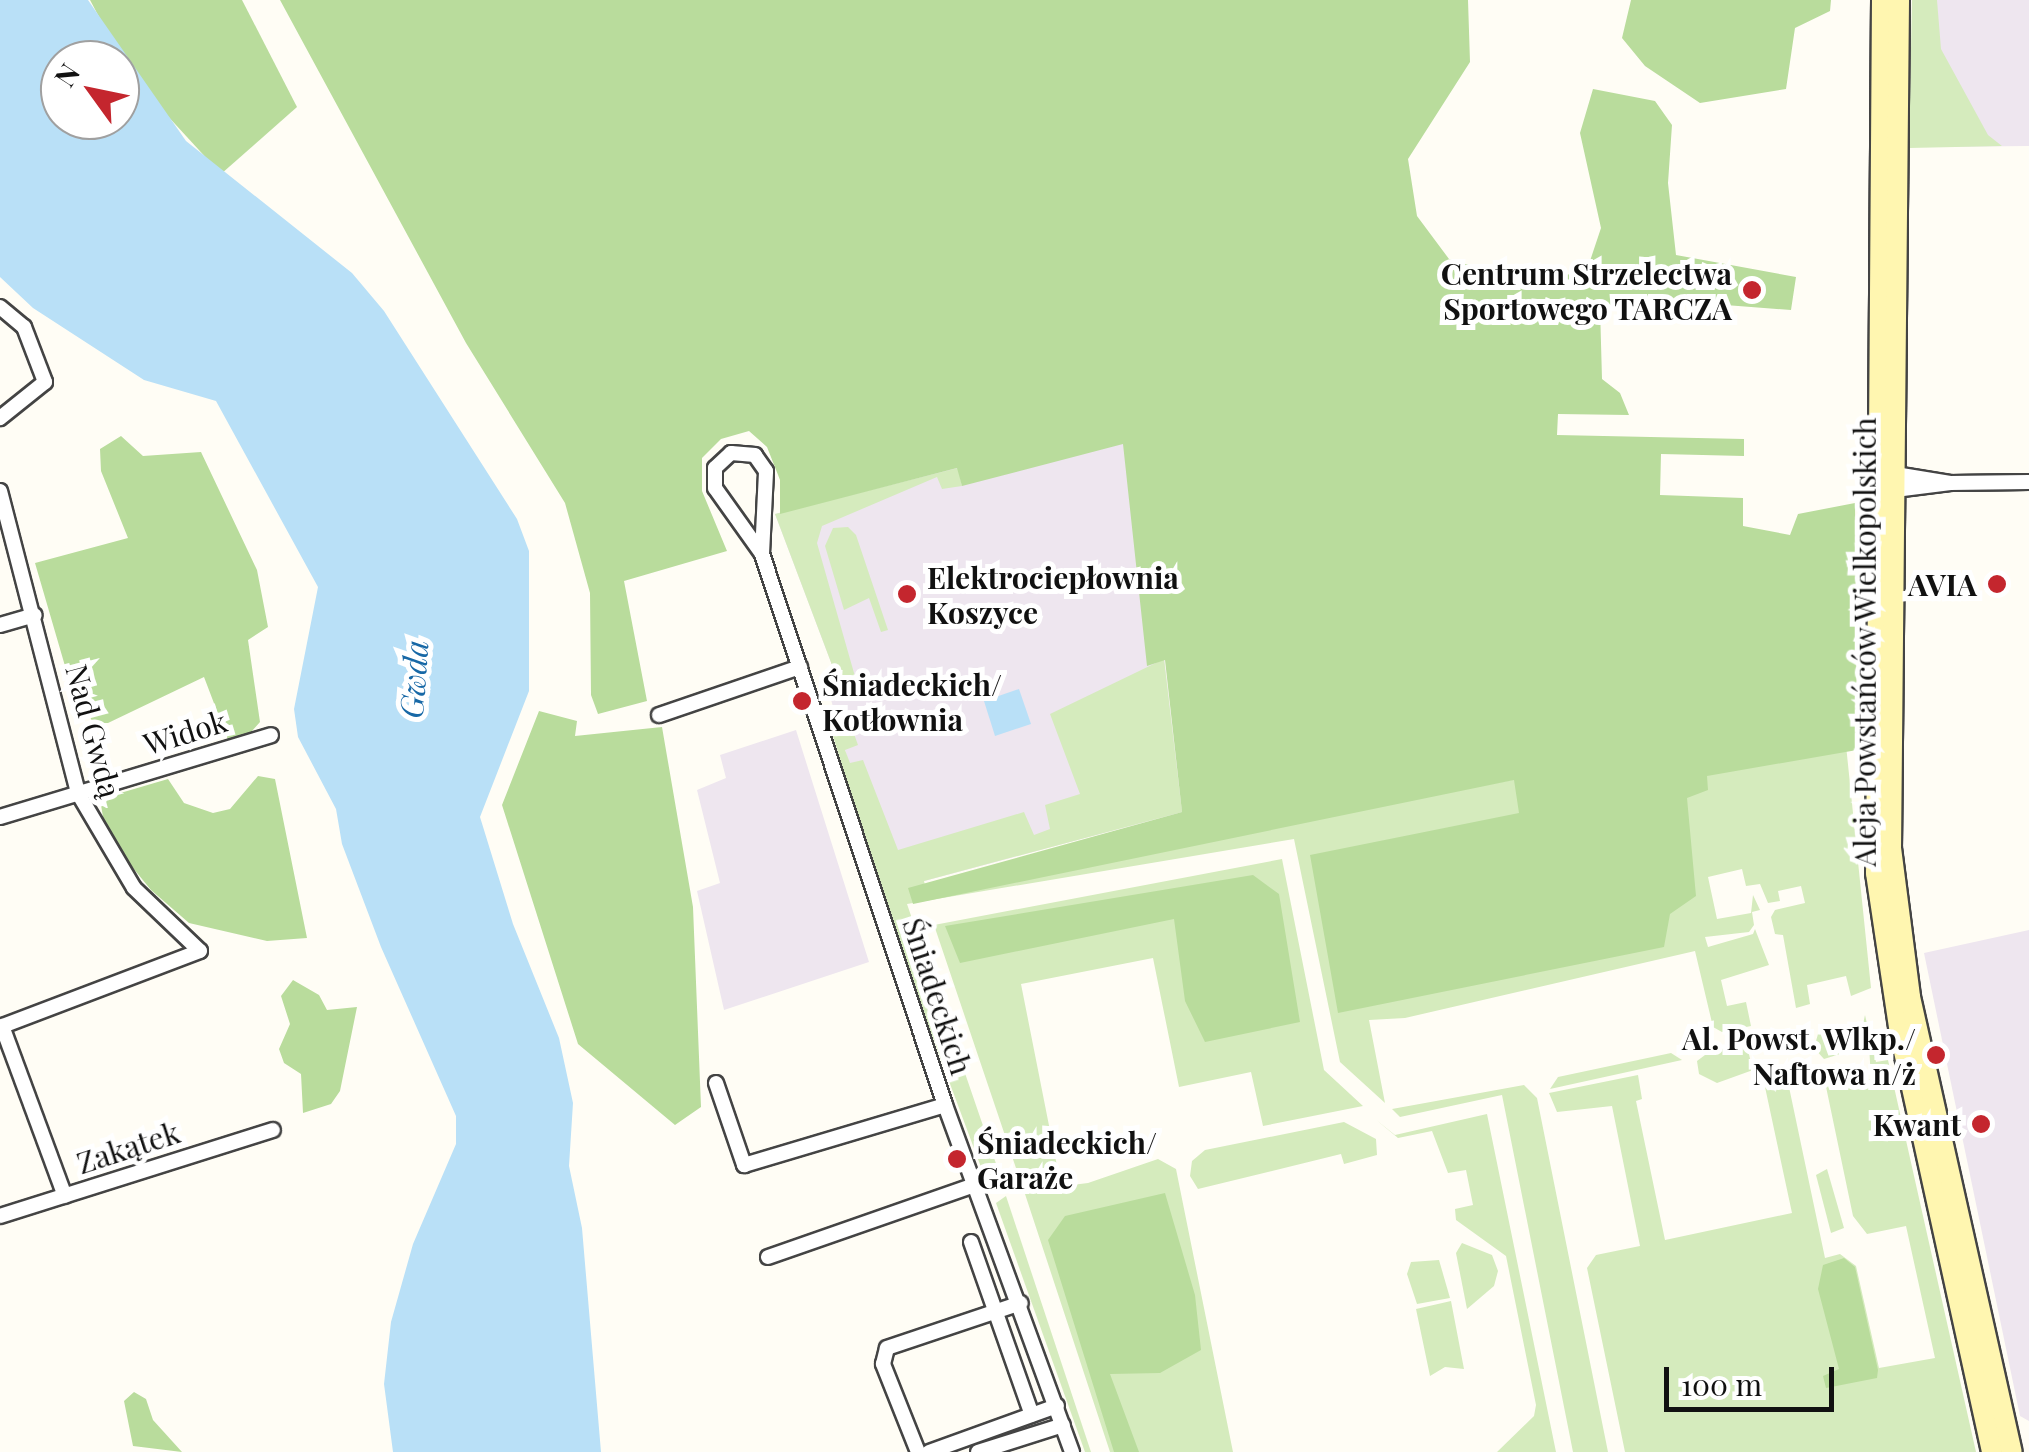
<!DOCTYPE html>
<meta charset="utf-8">
<style>
body{margin:0}
#map{position:relative;width:2029px;height:1452px;overflow:hidden;background:#fffdf5;font-family:"Playfair Display",serif}
div>[style]{position:absolute}
[style*='--x']{left:calc(var(--x)*1px);top:calc(var(--y)*1px);width:calc(var(--w)*1px);rotate:calc(var(--a)*1deg)}
.industrial>*{inset:0;background:#eee6ef}
.green>*{inset:0;background:#d5ebbd}
.forest>*{inset:0;background:#b9dc9c}
.water>*{inset:0;background:#b9e0f7}
.roads{filter:drop-shadow(2px 0 #444) drop-shadow(-2px 0 #444) drop-shadow(0 2px #444) drop-shadow(0 -2px #444)}
.minor>*{height:14px;margin:-7px;padding:0 7px;transform-origin:7px;border-radius:7px;background:#fff}
.secondary>*{height:20px;margin:-10px;padding:0 10px;transform-origin:10px;border-radius:10px;background:#fff6b0}
.dots>*{width:28px;height:28px;translate:-50% -50%;box-sizing:border-box;border:5px solid #fff;border-radius:50%}
span{translate:-50% -50%;white-space:nowrap;text-align:center;line-height:1.15;-webkit-text-stroke:10px #fff;paint-order:stroke}
.poi-label{font-size:30px;color:#111;font-weight:700}
.right{translate:-100% -50%;text-align:right}
.left{translate:0 -50%;text-align:left}
.street-label{font-size:30px;color:#111}
.water-label{font-size:32px;color:#1768a6;font-style:italic}
.north{position:absolute;left:40px;top:40px;width:100px;height:100px;box-sizing:border-box;background:#fff;border:2px solid #a0a0a0;border-radius:50%;rotate:303deg;font-size:28px;font-weight:700;line-height:40px;text-align:center;color:#111}
.north::after{content:'';display:block;margin:auto;width:35px;height:45px;background:#c4262e;clip-path:polygon(50% 0,100% 100%,50% 72%,0 100%)}
.scale{position:absolute;left:1664px;top:1367px;width:170px;height:45px;box-sizing:border-box;border:5px solid #111;border-top:0;padding-left:12px;font-size:30px;line-height:35px;white-space:nowrap;color:#111;-webkit-text-stroke:8px #fff;paint-order:stroke}
</style>
<div id="map">
<div class="industrial">
<div style="clip-path:polygon(1931px 0,2029px 0,2029px 146px,1929px 147px)"></div>
<div style="clip-path:polygon(1137px 422px,1182px 812px,902px 887px,887px 901px,825px 678px,835px 673px,775px 514px)"></div>
<div style="clip-path:polygon(796px 730px,869px 962px,724px 1010px,697px 891px,720px 883px,697px 790px,726px 778px,720px 755px)"></div>
<div style="clip-path:polygon(2029px 930px,2029px 1421px,2020px 1416px,1924px 953px)"></div>
</div>
<div class="green">
<div style="clip-path:polygon(1912px 0,1937px 0,1941px 49px,1988px 135px,2002px 146px,1909px 148px)"></div>
<div style="clip-path:polygon(958px 468px,962px 486px,942px 489px,937px 477px,822px 526px,817px 543px,856px 680px,829px 690px,825px 678px,835px 673px,775px 514px)"></div>
<div style="clip-path:polygon(833px 528px,848px 527px,856px 535px,888px 630px,881px 632px,869px 598px,844px 610px,825px 546px)"></div>
<div style="clip-path:polygon(1164px 659px,1182px 812px,924px 881px,927px 893px,1843px 716px,1871px 988px,1851px 996px,1846px 976px,1807px 985px,1810px 1004px,1796px 1008px,1783px 935px,1775px 934px,1771px 917px,1775px 910px,1805px 903px,1801px 886px,1778px 891px,1780px 901px,1768px 903px,1760px 884px,1746px 886px,1742px 869px,1708px 877px,1717px 919px,1751px 913px,1753px 895px,1760px 910px,1752px 912px,1754px 925px,1749px 932px,1705px 937px,1708px 947px,1753px 934px,1755px 929px,1769px 965px,1721px 980px,1727px 1006px,1746px 1002px,1751px 1026px,1722px 1032px,1713px 1027px,1695px 951px,1405px 1018px,1369px 1020px,1385px 1103px,1340px 1062px,1294px 839px,907px 904px,1003px 1184px,988px 1186px,888px 917px,830px 726px,848px 717px,858px 745px,845px 750px,850px 763px,863px 760px,898px 850px,1024px 812px,1034px 835px,1050px 829px,1045px 805px,1080px 794px,1050px 714px)"></div>
<div style="clip-path:polygon(1282px 859px,1324px 1070px,1363px 1106px,1263px 1126px,1251px 1072px,1179px 1087px,1153px 958px,1021px 984px,1058px 1171px,1020px 1180px,934px 925px)"></div>
<div style="clip-path:polygon(1865px 1015px,1876px 1062px,1888px 1060px,1976px 1452px,1625px 1452px,1587px 1268px,1596px 1255px,1640px 1246px,1612px 1106px,1557px 1112px,1549px 1093px,1638px 1075px,1642px 1099px,1636px 1101px,1665px 1240px,1792px 1213px,1762px 1073px,1785px 1068px,1825px 1258px,1840px 1254px,1856px 1266px,1879px 1368px,1935px 1358px,1906px 1226px,1867px 1234px,1853px 1216px,1825px 1082px,1841px 1071px,1844px 1086px,1871px 1079px,1869px 1045px,1824px 1059px,1814px 1048px,1818px 1034px,1863px 1024px)"></div>
<div style="clip-path:polygon(1746px 1043px,1753px 1070px,1717px 1083px,1699px 1074px,1697px 1061px,1709px 1052px)"></div>
<div style="clip-path:polygon(1671px 1053px,1682px 1060px,1550px 1089px,1558px 1077px)"></div>
<div style="clip-path:polygon(1524px 1085px,1537px 1098px,1608px 1452px,1573px 1452px,1502px 1095px,1400px 1117px,1392px 1109px)"></div>
<div style="clip-path:polygon(1487px 1114px,1556px 1452px,1497px 1452px,1534px 1416px,1536px 1405px,1506px 1256px,1456px 1220px,1455px 1209px,1473px 1205px,1466px 1170px,1448px 1173px,1432px 1131px,1398px 1138px,1375px 1119px,1395px 1135px)"></div>
<div style="clip-path:polygon(1344px 1122px,1376px 1139px,1377px 1155px,1344px 1164px,1341px 1154px,1198px 1189px,1190px 1176px,1192px 1161px,1205px 1150px)"></div>
<div style="clip-path:polygon(1158px 1159px,1176px 1169px,1233px 1452px,1110px 1452px,1024px 1191px,1088px 1183px)"></div>
<div style="clip-path:polygon(1827px 1169px,1844px 1228px,1831px 1233px,1816px 1175px)"></div>
<div style="clip-path:polygon(1006px 1196px,1091px 1452px,1085px 1452px,996px 1203px)"></div>
<div style="clip-path:polygon(1462px 1243px,1492px 1255px,1498px 1271px,1494px 1286px,1467px 1309px,1456px 1253px)"></div>
<div style="clip-path:polygon(1439px 1260px,1450px 1298px,1417px 1304px,1407px 1274px,1411px 1262px)"></div>
<div style="clip-path:polygon(1451px 1301px,1464px 1369px,1445px 1367px,1430px 1376px,1416px 1309px)"></div>
</div>
<div class="forest">
<div style="clip-path:polygon(90px 0,242px 0,297px 107px,221px 174px,130px 75px)"></div>
<div style="clip-path:polygon(280px 0,1468px 0,1470px 62px,1408px 159px,1417px 216px,1449px 259px,1515px 279px,1586px 273px,1601px 228px,1580px 133px,1593px 89px,1655px 101px,1672px 125px,1668px 183px,1676px 255px,1796px 277px,1791px 310px,1648px 299px,1600px 307px,1602px 379px,1620px 393px,1629px 415px,1558px 414px,1557px 435px,1744px 439px,1744px 456px,1661px 454px,1660px 495px,1743px 498px,1743px 526px,1790px 535px,1798px 514px,1855px 503px,1857px 750px,1707px 776px,1708px 790px,1687px 798px,1696px 896px,1670px 914px,1664px 947px,1338px 1013px,1310px 855px,1519px 813px,1514px 780px,913px 904px,908px 888px,1182px 812px,1165px 660px,1147px 666px,1123px 444px,962px 486px,957px 468px,780px 514px,780px 480px,767px 447px,749px 431px,721px 439px,702px 458px,702px 491px,727px 551px,624px 581px,647px 701px,598px 714px,591px 695px,590px 593px,565px 503px,466px 343px)"></div>
<div style="clip-path:polygon(1631px 0,1831px 0,1830px 11px,1795px 28px,1786px 89px,1700px 103px,1645px 66px,1622px 38px)"></div>
<div style="clip-path:polygon(121px 436px,143px 456px,201px 452px,257px 570px,268px 627px,248px 640px,260px 722px,251px 732px,228px 740px,204px 677px,108px 723px,93px 723px,65px 666px,35px 563px,128px 538px,101px 471px,100px 449px)"></div>
<div style="clip-path:polygon(539px 711px,577px 721px,575px 736px,662px 727px,693px 907px,701px 1107px,675px 1125px,578px 1044px,502px 805px)"></div>
<div style="clip-path:polygon(258px 776px,275px 779px,307px 938px,267px 941px,189px 923px,151px 890px,106px 835px,100px 799px,168px 779px,184px 803px,213px 813px,230px 809px)"></div>
<div style="clip-path:polygon(1253px 875px,1279px 894px,1300px 1022px,1205px 1042px,1185px 1001px,1174px 919px,960px 963px,945px 926px)"></div>
<div style="clip-path:polygon(293px 980px,319px 995px,327px 1010px,357px 1007px,340px 1091px,331px 1104px,303px 1113px,301px 1074px,284px 1063px,279px 1049px,290px 1024px,281px 996px)"></div>
<div style="clip-path:polygon(1165px 1193px,1195px 1295px,1201px 1350px,1160px 1373px,1110px 1374px,1139px 1452px,1114px 1452px,1048px 1240px,1065px 1216px)"></div>
<div style="clip-path:polygon(1844px 1258px,1855px 1267px,1878px 1370px,1877px 1378px,1826px 1388px,1823px 1376px,1839px 1369px,1818px 1289px,1823px 1265px)"></div>
<div style="clip-path:polygon(134px 1392px,146px 1399px,153px 1420px,182px 1452px,133px 1446px,124px 1401px)"></div>
</div>
<div class="water">
<div style="clip-path:polygon(evenodd,0 0,88px 0,186px 141px,352px 273px,384px 311px,517px 519px,529px 551px,529px 691px,480px 817px,513px 924px,559px 1038px,573px 1103px,569px 1166px,582px 1228px,601px 1452px,393px 1452px,384px 1384px,391px 1322px,413px 1244px,456px 1144px,456px 1116px,381px 947px,342px 844px,336px 809px,298px 737px,294px 709px,318px 587px,216px 401px,144px 380px,33px 308px,0 277px,0 0,60px 60px,120px 60px,120px 120px,60px 120px,60px 60px)"></div>
<div style="clip-path:polygon(1019px 689px,1031px 724px,995px 736px,984px 701px)"></div>
</div>
<div class="roads">
<div class="minor">
<div style="--x:0;--y:307;--w:31;--a:40"></div>
<div style="--x:24;--y:327;--w:59;--a:69.1"></div>
<div style="--x:45;--y:382;--w:58;--a:141.3"></div>
<div style="--x:1889;--y:473;--w:62;--a:9.3"></div>
<div style="--x:1950;--y:483;--w:79;--a:-0.7"></div>
<div style="--x:0;--y:491;--w:312;--a:75.5"></div>
<div style="--x:78;--y:793;--w:110;--a:59.5"></div>
<div style="--x:134;--y:888;--w:91;--a:43.7"></div>
<div style="--x:200;--y:951;--w:214;--a:159.2"></div>
<div style="--x:1887;--y:491;--w:64;--a:-7.2"></div>
<div style="--x:762;--y:554;--w:83;--a:-87.2"></div>
<div style="--x:766;--y:471;--w:19;--a:-125"></div>
<div style="--x:755;--y:455;--w:24;--a:-175"></div>
<div style="--x:731;--y:453;--w:22;--a:137"></div>
<div style="--x:715;--y:468;--w:20;--a:90"></div>
<div style="--x:715;--y:488;--w:81;--a:54.5"></div>
<div style="--x:762;--y:554;--w:581;--a:71.63"></div>
<div style="--x:945;--y:1105;--w:370;--a:69.9"></div>
<div style="--x:0;--y:625;--w:36;--a:-16"></div>
<div style="--x:659;--y:715;--w:149;--a:-18.8"></div>
<div style="--x:0;--y:817;--w:283;--a:-16.8"></div>
<div style="--x:2;--y:1026;--w:181;--a:69.7"></div>
<div style="--x:716;--y:1083;--w:87;--a:71.1"></div>
<div style="--x:744;--y:1165;--w:210;--a:-16.6"></div>
<div style="--x:0;--y:1216;--w:286;--a:-17.5"></div>
<div style="--x:971;--y:1242;--w:183;--a:70.6"></div>
<div style="--x:768;--y:1257;--w:219;--a:-19.2"></div>
<div style="--x:918;--y:1452;--w:95;--a:-111.7"></div>
<div style="--x:883;--y:1364;--w:16;--a:-76"></div>
<div style="--x:887;--y:1348;--w:141;--a:-18.6"></div>
<div style="--x:929;--y:1452;--w:136;--a:-19.8"></div>
<div style="--x:978;--y:1452;--w:89;--a:-17.6"></div>
</div>
<div class="secondary">
<div style="--x:1882;--y:0;--w:873;--a:90.39"></div>
<div style="--x:1876;--y:873;--w:162;--a:81.5"></div>
<div style="--x:1900;--y:1033;--w:429;--a:77.6"></div>
<div style="--x:1899;--y:0;--w:848;--a:90.54"></div>
<div style="--x:1891;--y:848;--w:150;--a:82.7"></div>
<div style="--x:1910;--y:997;--w:466;--a:77.4"></div>
</div>
</div>
<div class="dots">
<div style="left:1752px;top:290px;background:#c4262e"></div>
<div style="left:1997px;top:584px;background:#c4262e"></div>
<div style="left:907px;top:594px;background:#c4262e"></div>
<div style="left:802px;top:701px;background:#c4262e"></div>
<div style="left:1936px;top:1055px;background:#c4262e"></div>
<div style="left:1981px;top:1124px;background:#c4262e"></div>
<div style="left:957px;top:1159px;background:#c4262e"></div>
</div>
<div class="poi-label">
<span class="right" style="left:1732px;top:290px">Centrum Strzelectwa<br>Sportowego TARCZA</span>
<span class="left" style="left:927px;top:594px">Elektrociepłownia<br>Koszyce</span>
<span class="right" style="left:1977px;top:584px">AVIA</span>
<span class="left" style="left:822px;top:701px">Śniadeckich/<br>Kotłownia</span>
<span class="right" style="left:1916px;top:1055px">Al. Powst. Wlkp./<br>Naftowa n/ż</span>
<span class="right" style="left:1961px;top:1124px">Kwant</span>
<span class="left" style="left:977px;top:1159px">Śniadeckich/<br>Garaże</span>
</div>
<div class="street-label">
<span style="left:1864px;top:642px;rotate:-90deg">Aleja Powstańców Wielkopolskich</span>
<span style="left:94px;top:731px;rotate:75deg">Nad Gwdą</span>
<span style="left:185px;top:732px;rotate:-17deg">Widok</span>
<span style="left:938px;top:996px;rotate:72deg">Śniadeckich</span>
<span style="left:128px;top:1147px;rotate:-18deg">Zakątek</span>
</div>
<div class="water-label">
<span style="left:413px;top:679px;rotate:-86deg">Gwda</span>
</div>
<div class="north">N</div>
<div class="scale">100 m</div>
</div>
